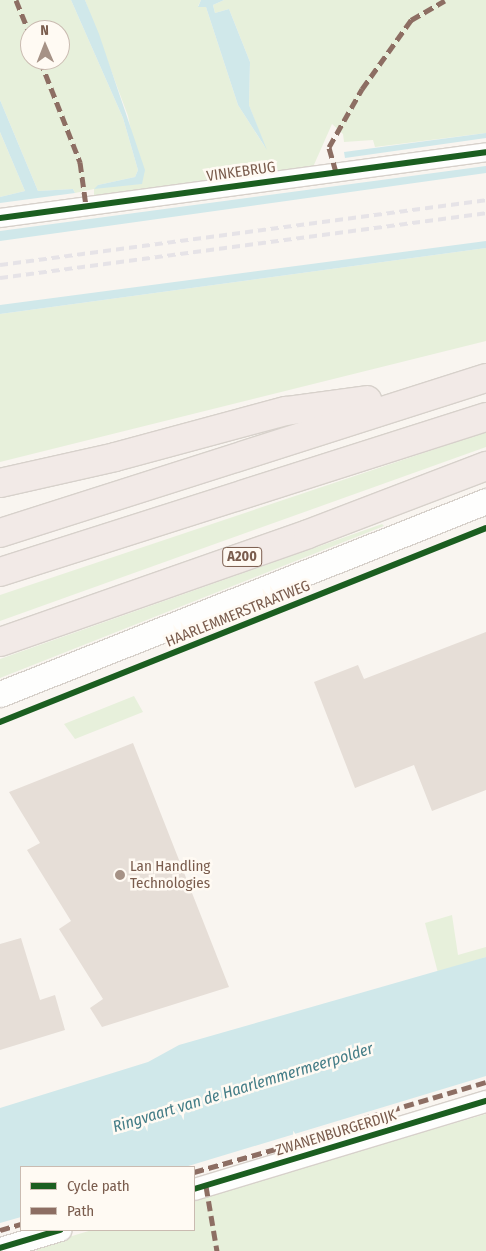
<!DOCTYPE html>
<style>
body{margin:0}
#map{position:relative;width:486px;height:1251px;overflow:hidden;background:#f9f5f0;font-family:"Fira Sans Condensed",sans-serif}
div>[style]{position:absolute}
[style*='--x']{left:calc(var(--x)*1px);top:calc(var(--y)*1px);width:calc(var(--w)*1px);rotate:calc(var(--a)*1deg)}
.green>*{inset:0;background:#e7f0db}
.water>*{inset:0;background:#d0e8ea}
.building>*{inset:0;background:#e6ded7}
.roads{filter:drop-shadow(1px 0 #d7d1cb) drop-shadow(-1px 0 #d7d1cb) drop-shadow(0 1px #d7d1cb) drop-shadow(0 -1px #d7d1cb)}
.minor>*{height:18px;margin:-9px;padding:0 9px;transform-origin:9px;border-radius:9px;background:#fefefd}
.tertiary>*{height:21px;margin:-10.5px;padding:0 10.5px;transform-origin:10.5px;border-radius:10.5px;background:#fefefd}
.secondary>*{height:25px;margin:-12.5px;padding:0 12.5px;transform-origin:12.5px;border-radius:12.5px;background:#fefefd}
.motorway>*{height:28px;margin:-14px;padding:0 14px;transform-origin:14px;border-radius:14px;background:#f2eae7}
.rail>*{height:4px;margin-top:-2px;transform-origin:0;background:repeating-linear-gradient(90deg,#e6e3e7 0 8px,transparent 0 13px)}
.quiet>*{height:5px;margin-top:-2.5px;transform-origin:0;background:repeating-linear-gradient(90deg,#8d6e63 0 10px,transparent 0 15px)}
.cycleway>*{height:6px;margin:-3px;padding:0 3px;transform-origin:3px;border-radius:3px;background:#1b5e20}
.dots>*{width:14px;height:14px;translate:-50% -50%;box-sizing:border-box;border:2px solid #fffaf3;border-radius:50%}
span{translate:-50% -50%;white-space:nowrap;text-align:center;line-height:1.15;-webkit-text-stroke:5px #fffaf3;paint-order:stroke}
.shield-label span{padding:1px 4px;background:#fffaf3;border:1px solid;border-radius:4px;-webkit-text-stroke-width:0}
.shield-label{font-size:14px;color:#7a5c4d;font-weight:700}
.street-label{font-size:15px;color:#7a5c4d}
.poi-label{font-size:15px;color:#7a5c4d}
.left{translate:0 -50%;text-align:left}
.water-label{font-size:16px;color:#437c86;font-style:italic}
.legend{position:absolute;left:20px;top:1166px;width:175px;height:65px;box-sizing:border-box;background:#fffaf3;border:1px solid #cabbb1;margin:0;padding:6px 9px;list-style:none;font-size:15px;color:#7a5c4d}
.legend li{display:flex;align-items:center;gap:10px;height:25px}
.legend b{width:25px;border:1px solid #cabbb1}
.north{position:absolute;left:20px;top:20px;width:50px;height:50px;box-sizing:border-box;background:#fffaf3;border:1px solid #cabbb1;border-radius:50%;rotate:359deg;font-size:14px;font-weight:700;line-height:20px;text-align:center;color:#7a5c4d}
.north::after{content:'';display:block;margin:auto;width:18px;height:22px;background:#a69286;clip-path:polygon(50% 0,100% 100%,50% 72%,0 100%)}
</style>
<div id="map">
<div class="green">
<div style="clip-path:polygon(evenodd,0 0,71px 0,123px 118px,138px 170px,135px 177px,98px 185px,142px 184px,128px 116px,85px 0,201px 0,198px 6px,206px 7px,238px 105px,265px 147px,249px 105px,250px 62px,229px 9px,215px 13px,213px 5px,224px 0,486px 0,486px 133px,375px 147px,373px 140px,344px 142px,343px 134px,332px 124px,313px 167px,94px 196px,94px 189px,75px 193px,73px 189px,38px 191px,0 100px,0 0,30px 30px,60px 30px,60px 60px,30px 60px,30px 30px)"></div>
<div style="clip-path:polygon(0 132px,25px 191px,0 197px)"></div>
<div style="clip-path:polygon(486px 248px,486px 341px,0 462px,0 314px)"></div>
<div style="clip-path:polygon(486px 432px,486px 447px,0 621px,0 595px)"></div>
<div style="clip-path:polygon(382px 524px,384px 526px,0 678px,0 659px)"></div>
<div style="clip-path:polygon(134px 696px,143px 712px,75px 739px,64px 724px)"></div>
<div style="clip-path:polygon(452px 915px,458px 955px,486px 947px,486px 957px,438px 973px,425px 923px)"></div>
<div style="clip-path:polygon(486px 1114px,486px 1251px,36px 1251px,39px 1246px,92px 1230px,194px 1230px,194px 1199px)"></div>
</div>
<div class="water">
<div style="clip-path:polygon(71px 0,85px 0,99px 34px,145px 170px,142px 184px,94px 189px,98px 185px,135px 177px,138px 170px,123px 118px)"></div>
<div style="clip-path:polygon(201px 0,224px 0,213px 5px,215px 13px,229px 9px,250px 62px,249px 105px,267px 150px,238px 105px,206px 7px,198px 7px)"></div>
<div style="clip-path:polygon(0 100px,38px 191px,73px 189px,75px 193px,0 203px,0 197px,25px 191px,0 132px)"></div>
<div style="clip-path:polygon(486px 133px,486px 138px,345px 158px,344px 152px)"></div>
<div style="clip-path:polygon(486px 166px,486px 173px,0 241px,0 231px)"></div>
<div style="clip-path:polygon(486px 241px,486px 248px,0 314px,0 305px)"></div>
<div style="clip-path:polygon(486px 957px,486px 1076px,185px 1167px,21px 1167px,21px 1217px,0 1223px,0 1108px,148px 1062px,179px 1045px)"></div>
</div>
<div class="building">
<div style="clip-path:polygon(486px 632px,486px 790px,432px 811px,414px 765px,355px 788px,314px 682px,358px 665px,364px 679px)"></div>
<div style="clip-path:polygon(133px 743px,229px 987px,102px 1027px,90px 1008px,103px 999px,59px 929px,71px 921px,27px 850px,40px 843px,9px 792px)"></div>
<div style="clip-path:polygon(21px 938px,40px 1000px,55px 995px,65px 1030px,0 1050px,0 944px)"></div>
</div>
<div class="roads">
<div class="minor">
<div style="--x:0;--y:218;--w:490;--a:-7.7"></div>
</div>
<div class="tertiary">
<div style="--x:194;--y:1189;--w:305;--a:-16.8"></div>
<div style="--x:0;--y:1248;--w:63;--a:-16.7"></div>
</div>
<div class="secondary">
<div style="--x:0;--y:694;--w:523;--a:-21.66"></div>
</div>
<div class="motorway">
<div style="--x:0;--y:483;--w:118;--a:-12.7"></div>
<div style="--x:115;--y:457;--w:177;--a:-15.1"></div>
<div style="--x:286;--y:411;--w:82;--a:-7.7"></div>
<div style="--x:0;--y:533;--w:510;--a:-17.69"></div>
<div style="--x:0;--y:572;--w:510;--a:-17.69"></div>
<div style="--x:0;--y:642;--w:326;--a:-19.3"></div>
<div style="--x:308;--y:534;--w:191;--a:-20.9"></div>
</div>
</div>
<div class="rail">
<div style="--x:0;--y:265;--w:490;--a:-7.6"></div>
<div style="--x:0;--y:278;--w:490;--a:-7.6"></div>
</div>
<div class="quiet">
<div style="--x:16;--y:0;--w:38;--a:68"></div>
<div style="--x:40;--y:60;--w:110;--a:68.6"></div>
<div style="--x:80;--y:162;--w:44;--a:82.2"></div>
<div style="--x:336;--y:172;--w:26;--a:-106"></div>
<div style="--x:329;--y:147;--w:67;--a:-60.4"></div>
<div style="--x:362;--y:89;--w:85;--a:-54.6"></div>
<div style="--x:411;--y:20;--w:39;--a:-30"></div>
<div style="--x:194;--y:1172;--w:148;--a:-15.7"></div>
<div style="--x:336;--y:1132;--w:28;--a:-27"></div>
<div style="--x:361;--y:1119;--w:130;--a:-16.5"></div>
<div style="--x:206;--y:1186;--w:66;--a:80.4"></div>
<div style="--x:0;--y:1230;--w:22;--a:-16"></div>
</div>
<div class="cycleway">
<div style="--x:0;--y:218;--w:490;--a:-7.7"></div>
<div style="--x:0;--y:722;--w:523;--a:-21.76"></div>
<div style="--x:194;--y:1189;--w:305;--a:-16.8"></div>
<div style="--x:0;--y:1248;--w:63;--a:-16.7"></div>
</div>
<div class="dots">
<div style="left:120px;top:875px;background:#a69286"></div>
</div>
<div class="shield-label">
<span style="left:242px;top:557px">A200</span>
</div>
<div class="street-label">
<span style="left:241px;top:172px;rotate:-8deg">VINKEBRUG</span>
<span style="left:238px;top:614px;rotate:-22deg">HAARLEMMERSTRAATWEG</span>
<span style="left:336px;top:1133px;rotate:-17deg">ZWANENBURGERDIJK</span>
</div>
<div class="poi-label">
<span class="left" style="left:130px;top:875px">Lan Handling<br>Technologies</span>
</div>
<div class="water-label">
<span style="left:243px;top:1088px;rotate:-17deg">Ringvaart van de Haarlemmermeerpolder</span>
</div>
<ul class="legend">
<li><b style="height:6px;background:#1b5e20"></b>Cycle path</li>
<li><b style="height:6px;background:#8d6e63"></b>Path</li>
</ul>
<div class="north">N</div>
</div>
